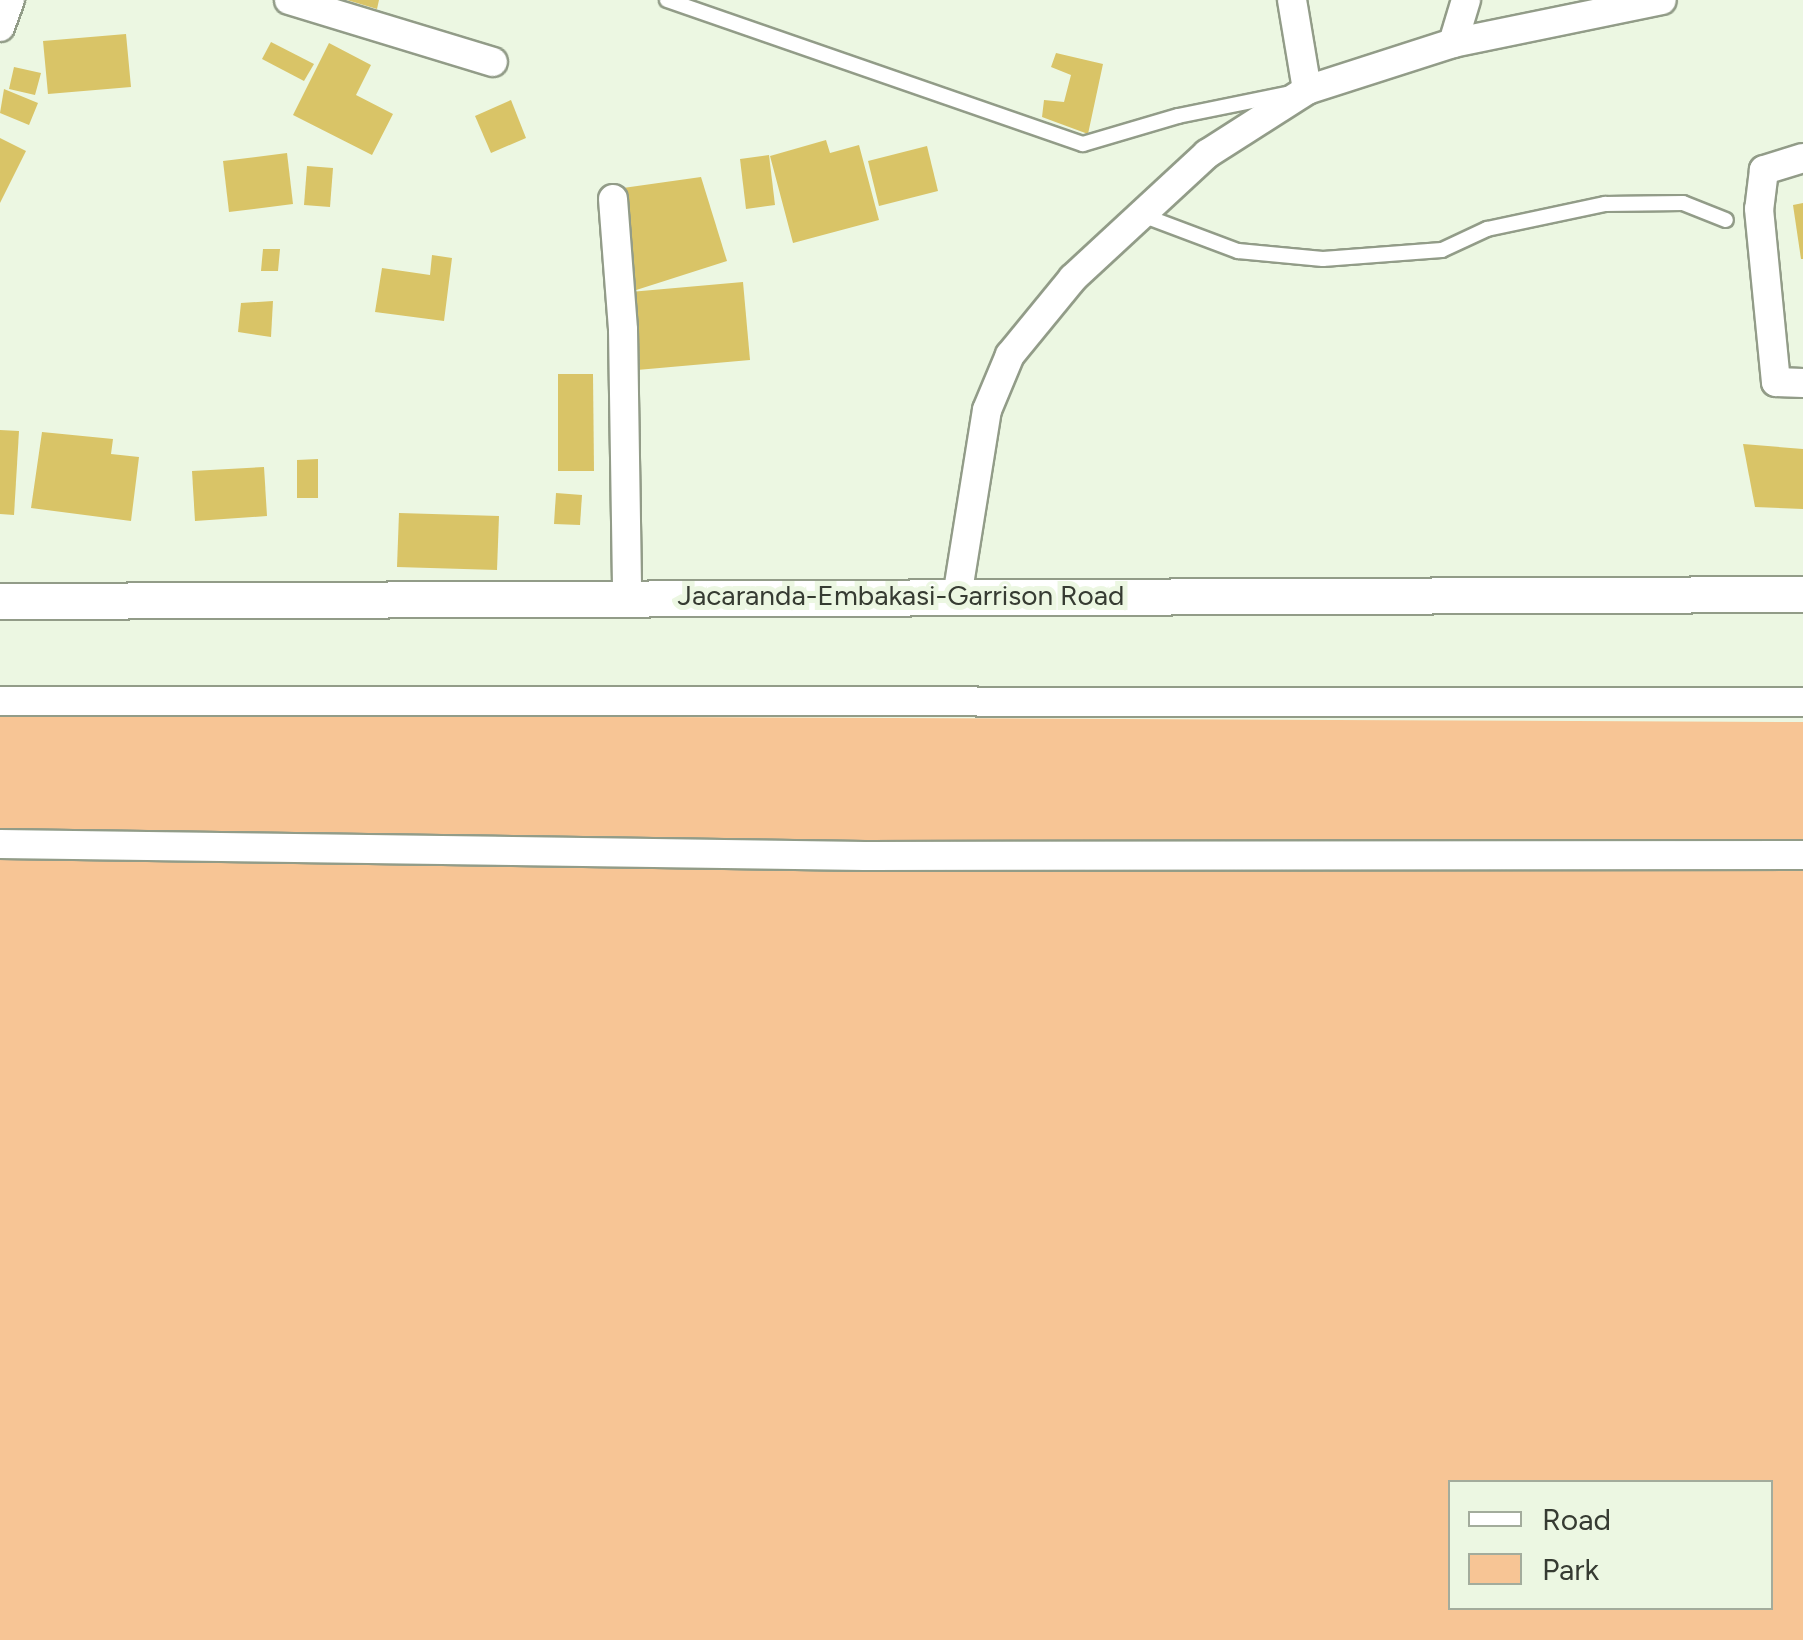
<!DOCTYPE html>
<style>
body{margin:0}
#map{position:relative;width:1803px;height:1640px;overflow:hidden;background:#ecf7e2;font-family:Figtree,sans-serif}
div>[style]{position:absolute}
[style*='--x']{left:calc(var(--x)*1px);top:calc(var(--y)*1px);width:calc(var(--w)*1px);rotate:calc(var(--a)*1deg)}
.green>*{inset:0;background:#f7c595}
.building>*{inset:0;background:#d9c467}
.roads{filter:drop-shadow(2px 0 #929c88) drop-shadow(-2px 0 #929c88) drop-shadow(0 2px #929c88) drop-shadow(0 -2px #929c88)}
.service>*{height:14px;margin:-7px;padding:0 7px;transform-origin:7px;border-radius:7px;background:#fff}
.minor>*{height:28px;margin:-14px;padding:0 14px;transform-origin:14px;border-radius:14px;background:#fff}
.tertiary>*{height:35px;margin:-17.5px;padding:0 17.5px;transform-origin:17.5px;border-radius:17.5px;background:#fff}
span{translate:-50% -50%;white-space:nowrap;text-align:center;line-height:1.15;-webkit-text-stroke:10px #ecf7e2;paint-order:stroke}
.street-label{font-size:28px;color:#363b32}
.legend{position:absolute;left:1448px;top:1480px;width:325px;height:130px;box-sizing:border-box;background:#ecf7e2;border:2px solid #a3ac9c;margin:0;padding:12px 18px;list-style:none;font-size:30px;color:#363b32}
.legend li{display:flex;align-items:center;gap:20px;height:50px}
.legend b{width:50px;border:2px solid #a3ac9c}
</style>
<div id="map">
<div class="green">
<div style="clip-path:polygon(evenodd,0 714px,1803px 722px,1803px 1640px,0 1640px,0 714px,1450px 1482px,1770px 1482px,1770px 1608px,1450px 1608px,1450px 1482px)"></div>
</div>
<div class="building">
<div style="clip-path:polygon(347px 0,379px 0,377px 9px)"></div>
<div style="clip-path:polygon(126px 34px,131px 87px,48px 94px,43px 41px)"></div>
<div style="clip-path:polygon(271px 42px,314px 64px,304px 81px,262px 59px)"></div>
<div style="clip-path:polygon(329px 43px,371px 65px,356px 95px,393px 114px,372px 155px,293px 115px)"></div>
<div style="clip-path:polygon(1056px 53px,1103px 64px,1088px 134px,1042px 117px,1044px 100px,1064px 102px,1071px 75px,1051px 67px)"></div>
<div style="clip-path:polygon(14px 67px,41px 73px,35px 95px,9px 89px)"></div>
<div style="clip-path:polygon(4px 89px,38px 103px,29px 125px,0 113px)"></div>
<div style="clip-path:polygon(511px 100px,526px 138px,491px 153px,475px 116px)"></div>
<div style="clip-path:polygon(0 138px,26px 151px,0 203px)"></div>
<div style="clip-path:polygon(826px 140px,830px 153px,859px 145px,879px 220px,793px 243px,770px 156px)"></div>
<div style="clip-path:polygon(927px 146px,938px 191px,879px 206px,868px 161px)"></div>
<div style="clip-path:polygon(287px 153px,293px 204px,229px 212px,223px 161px)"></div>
<div style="clip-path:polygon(769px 155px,775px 205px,746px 209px,740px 159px)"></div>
<div style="clip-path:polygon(307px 166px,333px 168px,330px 207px,304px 205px)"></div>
<div style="clip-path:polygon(701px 177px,727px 261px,630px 292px,623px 188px)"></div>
<div style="clip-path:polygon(1803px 203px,1803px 259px,1801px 259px,1793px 205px)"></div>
<div style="clip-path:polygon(263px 249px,280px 249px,278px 271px,261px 271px)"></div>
<div style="clip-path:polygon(432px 255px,452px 258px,444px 321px,375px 312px,382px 268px,430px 275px)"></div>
<div style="clip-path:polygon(743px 282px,750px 360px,637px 370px,630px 292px)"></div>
<div style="clip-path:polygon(273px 301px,271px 337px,238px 332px,241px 303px)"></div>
<div style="clip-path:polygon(558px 374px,593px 374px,594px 471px,558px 471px)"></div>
<div style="clip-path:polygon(0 430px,19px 431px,14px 515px,0 514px)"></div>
<div style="clip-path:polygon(42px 432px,113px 439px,111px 454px,139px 457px,131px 521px,31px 508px)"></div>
<div style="clip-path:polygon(1743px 444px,1803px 449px,1803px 509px,1755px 507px)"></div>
<div style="clip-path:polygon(318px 459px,318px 498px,297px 498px,297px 460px)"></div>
<div style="clip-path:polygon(264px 467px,267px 516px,195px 521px,192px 471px)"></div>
<div style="clip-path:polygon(556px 493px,582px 495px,580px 525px,554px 524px)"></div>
<div style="clip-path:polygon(399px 513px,499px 516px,497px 570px,397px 567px)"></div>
</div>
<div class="roads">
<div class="service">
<div style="--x:667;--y:0;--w:440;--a:19.1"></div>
<div style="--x:1083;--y:144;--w:99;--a:-16.4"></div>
<div style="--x:1178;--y:116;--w:110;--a:-11.5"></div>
<div style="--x:1142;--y:215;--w:103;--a:20.6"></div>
<div style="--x:1238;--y:251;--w:85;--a:5.4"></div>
<div style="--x:1323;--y:259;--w:119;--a:-4.3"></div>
<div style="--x:1442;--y:250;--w:50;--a:-25"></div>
<div style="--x:1487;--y:229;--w:121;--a:-12"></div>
<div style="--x:1605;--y:204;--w:78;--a:-0.7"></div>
<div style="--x:1683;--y:203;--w:46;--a:21.6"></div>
</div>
<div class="minor">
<div style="--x:289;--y:0;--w:213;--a:16.9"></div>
<div style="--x:1292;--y:0;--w:91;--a:80.5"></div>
<div style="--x:0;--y:27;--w:29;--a:-70"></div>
<div style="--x:1453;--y:43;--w:45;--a:-73.2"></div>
<div style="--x:1803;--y:158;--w:41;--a:162.9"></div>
<div style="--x:1764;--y:170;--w:39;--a:97"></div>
<div style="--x:1759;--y:209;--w:174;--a:84.4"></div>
<div style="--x:1776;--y:382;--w:27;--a:2"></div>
<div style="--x:613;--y:199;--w:131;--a:85.6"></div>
<div style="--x:623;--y:330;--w:264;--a:89.1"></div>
<div style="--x:957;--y:597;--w:189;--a:-80.9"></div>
<div style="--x:987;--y:410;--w:60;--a:-67.3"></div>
<div style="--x:1010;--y:355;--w:99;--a:-50.7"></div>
<div style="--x:1073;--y:278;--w:183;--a:-42.8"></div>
<div style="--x:1207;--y:154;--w:119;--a:-32.6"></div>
<div style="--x:1307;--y:90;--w:153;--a:-17.8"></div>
<div style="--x:1453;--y:43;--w:213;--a:-11.6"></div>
<div style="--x:0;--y:701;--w:1803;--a:0.03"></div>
<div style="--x:0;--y:844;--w:865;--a:0.79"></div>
<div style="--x:865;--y:856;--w:938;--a:-0.06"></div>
</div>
<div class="tertiary">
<div style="--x:0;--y:601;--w:1803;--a:-0.22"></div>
</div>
</div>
<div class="street-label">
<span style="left:901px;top:595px">Jacaranda-Embakasi-Garrison Road</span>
</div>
<ul class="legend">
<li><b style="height:12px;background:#fff"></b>Road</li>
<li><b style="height:28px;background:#f7c595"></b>Park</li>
</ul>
</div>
